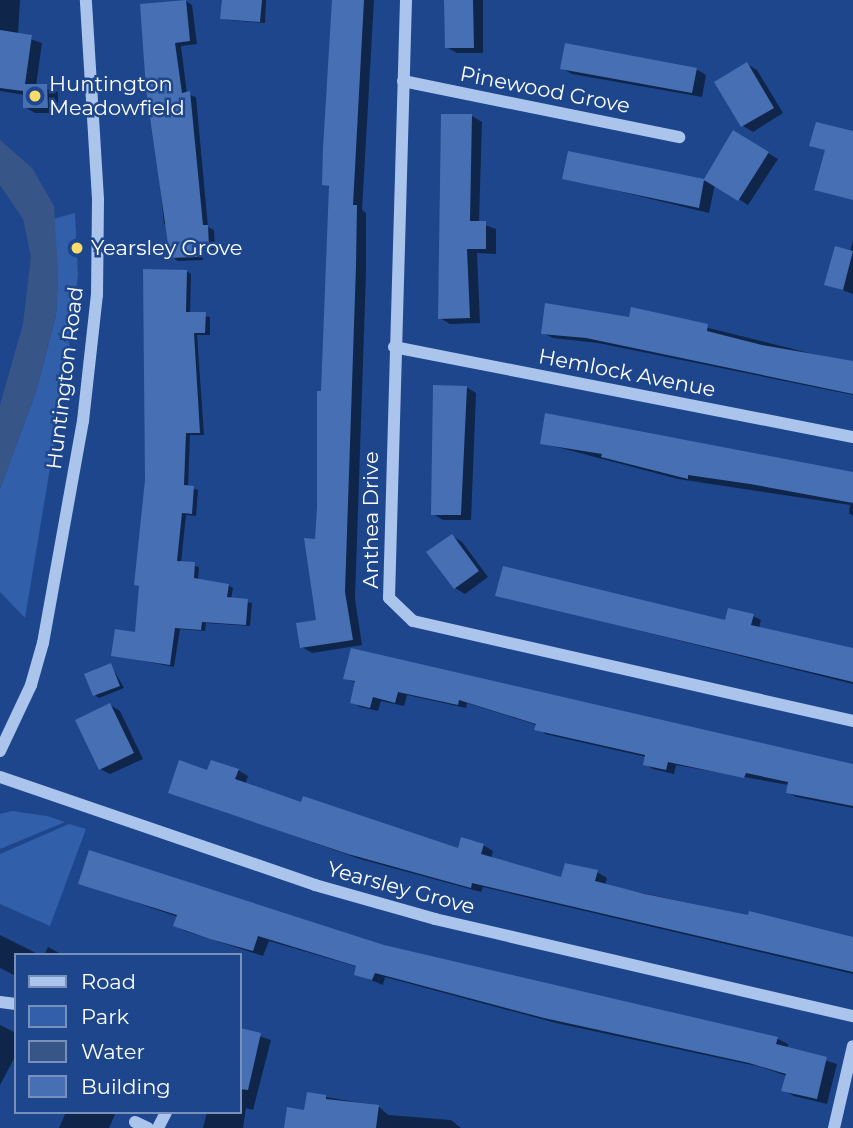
<!DOCTYPE html>
<style>
body{margin:0}
#map{position:relative;width:853px;height:1128px;overflow:hidden;background:#1e468c;font-family:Montserrat,sans-serif}
div>[style]{position:absolute}
[style*='--x']{left:calc(var(--x)*1px);top:calc(var(--y)*1px);width:calc(var(--w)*1px);rotate:calc(var(--a)*1deg)}
.green>*{inset:0;background:#315fa9}
.water>*{inset:0;background:#385588}
.shadow>*{inset:0;background:#0007}
.building>*{inset:0;background:#4670b3}
.minor>*{height:12px;margin:-6px;padding:0 6px;transform-origin:6px;border-radius:6px;background:#aac4ec}
.dots>*{width:19px;height:19px;translate:-50% -50%;box-sizing:border-box;border:4px solid #1e468c;border-radius:50%}
span{translate:-50% -50%;white-space:nowrap;text-align:center;line-height:1.15;-webkit-text-stroke:5px #1e468c;paint-order:stroke}
.poi-label{font-size:21px;color:#fff}
.left{translate:0 -50%;text-align:left}
.street-label{font-size:21px;color:#fff}
.legend{position:absolute;left:14px;top:953px;width:228px;height:161px;box-sizing:border-box;background:#1e468c;border:2px solid #7890ba;margin:0;padding:9px 12px;list-style:none;font-size:21px;color:#fff}
.legend li{display:flex;align-items:center;gap:14px;height:35px}
.legend b{width:35px;border:2px solid #7890ba}
</style>
<div id="map">
<div class="green">
<div style="clip-path:polygon(75px 213px,78px 275px,66px 372px,25px 618px,0 592px,0 489px,36px 392px,56px 315px,58px 274px,53px 219px)"></div>
<div style="clip-path:polygon(12px 811px,47px 816px,65px 822px,0 849px,0 814px)"></div>
<div style="clip-path:polygon(69px 824px,86px 829px,50px 926px,0 904px,0 854px)"></div>
</div>
<div class="water">
<div style="clip-path:polygon(0 140px,32px 168px,54px 206px,58px 274px,56px 315px,36px 392px,0 489px,0 405px,23px 324px,31px 257px,23px 219px,0 185px)"></div>
</div>
<div class="shadow">
<div style="clip-path:polygon(0 0,20px 0,18px 35px,42px 43px,36px 86px,58px 92px,58px 113px,35px 113px,25px 107px,25px 95px,0 91px)"></div>
<div style="clip-path:polygon(224px 0,266px 0,265px 23px,227px 20px,222px 18px)"></div>
<div style="clip-path:polygon(334px 0,374px 0,362px 210px,366px 213px,366px 273px,355px 599px,362px 645px,312px 653px,302px 647px,318px 621px,316px 540px,331px 188px,324px 184px)"></div>
<div style="clip-path:polygon(446px 0,483px 0,483px 53px,457px 53px,446px 47px)"></div>
<div style="clip-path:polygon(186px 1px,192px 5px,197px 44px,181px 46px,187px 94px,196px 97px,208px 227px,214px 230px,215px 249px,202px 250px,203px 260px,178px 261px,172px 257px,171px 228px,164px 224px,142px 6px)"></div>
<div style="clip-path:polygon(747px 64px,757px 70px,783px 113px,753px 132px,743px 126px)"></div>
<div style="clip-path:polygon(562px 68px,696px 69px,706px 75px,702px 97px,572px 74px)"></div>
<div style="clip-path:polygon(472px 116px,482px 122px,479px 223px,496px 229px,496px 254px,477px 253px,480px 323px,450px 324px,440px 318px)"></div>
<div style="clip-path:polygon(734px 132px,778px 159px,748px 205px,715px 184px,709px 213px,564px 178px,569px 153px,705px 181px)"></div>
<div style="clip-path:polygon(853px 240px,853px 294px,826px 284px,850px 252px)"></div>
<div style="clip-path:polygon(186px 271px,191px 274px,190px 314px,210px 317px,210px 335px,197px 335px,204px 435px,190px 435px,188px 487px,198px 490px,196px 516px,186px 515px,181px 563px,199px 567px,198px 581px,228px 585px,233px 588px,231px 599px,252px 603px,250px 626px,206px 623px,205px 631px,180px 629px,174px 667px,113px 655px,136px 634px)"></div>
<div style="clip-path:polygon(632px 309px,853px 364px,853px 395px,598px 343px,553px 338px,543px 333px,630px 319px)"></div>
<div style="clip-path:polygon(466px 387px,476px 393px,471px 520px,443px 520px,433px 514px)"></div>
<div style="clip-path:polygon(542px 443px,853px 474px,853px 516px,849px 513px,850px 505px,678px 479px)"></div>
<div style="clip-path:polygon(452px 536px,462px 542px,488px 577px,465px 594px,455px 588px)"></div>
<div style="clip-path:polygon(497px 595px,726px 622px,753px 616px,761px 620px,759px 628px,853px 649px,853px 684px)"></div>
<div style="clip-path:polygon(111px 665px,124px 688px,99px 698px,95px 695px)"></div>
<div style="clip-path:polygon(345px 678px,853px 764px,853px 808px,796px 797px,787px 792px,789px 785px,676px 765px,674px 774px,653px 769px,645px 764px,646px 757px,545px 734px,537px 725px,467px 703px,466px 708px,407px 695px,404px 706px,381px 701px,378px 711px,360px 707px,352px 702px,357px 683px)"></div>
<div style="clip-path:polygon(110px 705px,120px 711px,143px 759px,110px 774px,100px 769px)"></div>
<div style="clip-path:polygon(238px 770px,248px 776px,245px 785px,302px 804px,459px 850px,483px 845px,493px 851px,491px 859px,563px 879px,597px 872px,607px 878px,605px 885px,853px 938px,853px 974px,483px 887px,481px 892px,360px 859px,170px 792px,209px 772px)"></div>
<div style="clip-path:polygon(80px 883px,383px 946px,778px 1039px,788px 1044px,787px 1049px,837px 1064px,827px 1104px,794px 1096px,783px 1090px,787px 1076px,761px 1067px,556px 1023px,385px 977px,383px 985px,356px 974px,358px 967px,269px 941px,263px 956px,185px 931px,175px 925px,178px 917px)"></div>
<div style="clip-path:polygon(0 935px,40px 955px,16px 955px,16px 976px,0 968px)"></div>
<div style="clip-path:polygon(48px 947px,63px 955px,44px 955px)"></div>
<div style="clip-path:polygon(0 1025px,16px 1033px,16px 1055px,0 1085px)"></div>
<div style="clip-path:polygon(240px 1030px,271px 1040px,253px 1110px,246px 1108px,243px 1128px,203px 1128px,207px 1112px,240px 1112px)"></div>
<div style="clip-path:polygon(326px 1097px,378px 1106px,388px 1115px,451px 1120px,461px 1128px,285px 1128px)"></div>
<div style="clip-path:polygon(66px 1112px,116px 1112px,109px 1128px,59px 1128px)"></div>
</div>
<div class="building">
<div style="clip-path:polygon(186px 0,190px 41px,175px 43px,182px 93px,190px 91px,203px 225px,208px 225px,209px 247px,197px 247px,197px 257px,170px 258px,146px 89px,140px 4px)"></div>
<div style="clip-path:polygon(222px 0,262px 0,260px 22px,220px 19px)"></div>
<div style="clip-path:polygon(332px 0,364px 0,353px 205px,357px 205px,356px 266px,345px 592px,353px 640px,300px 648px,296px 623px,316px 620px,304px 538px,315px 539px,317px 508px,317px 391px,321px 391px,329px 186px,322px 185px,323px 148px)"></div>
<div style="clip-path:polygon(444px 0,473px 0,474px 48px,445px 48px)"></div>
<div style="clip-path:polygon(0 30px,32px 35px,25px 84px,47px 84px,48px 108px,23px 108px,23px 91px,0 88px)"></div>
<div style="clip-path:polygon(565px 43px,697px 68px,692px 93px,560px 69px)"></div>
<div style="clip-path:polygon(747px 62px,774px 108px,741px 127px,714px 82px)"></div>
<div style="clip-path:polygon(441px 114px,472px 114px,470px 221px,486px 221px,486px 249px,467px 249px,470px 318px,438px 319px)"></div>
<div style="clip-path:polygon(816px 122px,853px 131px,853px 200px,814px 190px,825px 150px,809px 146px)"></div>
<div style="clip-path:polygon(733px 130px,769px 152px,738px 201px,704px 180px,699px 208px,562px 179px,568px 151px,704px 179px)"></div>
<div style="clip-path:polygon(835px 246px,853px 251px,843px 290px,824px 285px)"></div>
<div style="clip-path:polygon(143px 269px,187px 270px,186px 312px,206px 312px,205px 333px,194px 333px,200px 433px,186px 433px,184px 485px,194px 486px,192px 514px,182px 513px,177px 561px,195px 562px,194px 578px,229px 584px,227px 597px,248px 599px,246px 625px,202px 622px,201px 630px,175px 628px,170px 665px,111px 656px,115px 629px,135px 632px,139px 586px,134px 585px,145px 480px)"></div>
<div style="clip-path:polygon(545px 303px,629px 317px,631px 307px,708px 324px,707px 331px,762px 345px,853px 361px,853px 394px,586px 338px,541px 334px)"></div>
<div style="clip-path:polygon(433px 385px,467px 386px,461px 515px,431px 515px)"></div>
<div style="clip-path:polygon(545px 413px,853px 472px,853px 503px,750px 484px,688px 475px,688px 479px,601px 457px,602px 454px,540px 444px)"></div>
<div style="clip-path:polygon(452px 534px,479px 571px,454px 589px,426px 552px)"></div>
<div style="clip-path:polygon(503px 566px,725px 620px,728px 608px,754px 614px,751px 625px,853px 648px,853px 682px,495px 596px)"></div>
<div style="clip-path:polygon(351px 648px,853px 764px,853px 806px,786px 793px,788px 782px,746px 773px,744px 778px,668px 762px,666px 770px,643px 765px,645px 755px,534px 730px,536px 724px,459px 700px,458px 705px,398px 692px,395px 703px,373px 697px,370px 708px,350px 703px,355px 681px,343px 679px)"></div>
<div style="clip-path:polygon(111px 663px,120px 686px,93px 696px,84px 674px)"></div>
<div style="clip-path:polygon(110px 703px,134px 753px,99px 770px,75px 720px)"></div>
<div style="clip-path:polygon(179px 760px,207px 770px,211px 760px,239px 769px,235px 779px,301px 802px,303px 796px,458px 848px,461px 837px,484px 844px,481px 854px,561px 877px,565px 863px,598px 870px,595px 881px,645px 894px,748px 915px,749px 911px,853px 937px,853px 972px,472px 883px,471px 888px,348px 854px,168px 793px)"></div>
<div style="clip-path:polygon(89px 850px,384px 945px,778px 1037px,776px 1044px,827px 1057px,817px 1099px,781px 1091px,786px 1074px,749px 1063px,544px 1018px,375px 973px,372px 980px,354px 975px,356px 966px,258px 936px,253px 951px,210px 939px,173px 926px,177px 915px,78px 884px)"></div>
<div style="clip-path:polygon(240px 1028px,261px 1033px,248px 1090px,240px 1089px)"></div>
<div style="clip-path:polygon(307px 1092px,326px 1095px,326px 1099px,379px 1105px,376px 1128px,284px 1128px,287px 1107px,304px 1110px)"></div>
</div>
<div class="minor">
<div style="--x:406;--y:0;--w:598;--a:91.63"></div>
<div style="--x:389;--y:598;--w:33;--a:44"></div>
<div style="--x:413;--y:621;--w:451;--a:12.8"></div>
<div style="--x:403;--y:81;--w:282;--a:11.5"></div>
<div style="--x:394;--y:347;--w:468;--a:11.1"></div>
<div style="--x:0;--y:751;--w:73;--a:-64.8"></div>
<div style="--x:31;--y:685;--w:44;--a:-74.1"></div>
<div style="--x:43;--y:643;--w:226;--a:-79.8"></div>
<div style="--x:83;--y:421;--w:127;--a:-83.7"></div>
<div style="--x:97;--y:295;--w:96;--a:-89.4"></div>
<div style="--x:98;--y:199;--w:199;--a:-93.5"></div>
<div style="--x:0;--y:777;--w:333;--a:18.9"></div>
<div style="--x:315;--y:885;--w:125;--a:15.8"></div>
<div style="--x:435;--y:919;--w:429;--a:13.1"></div>
<div style="--x:0;--y:1002;--w:16;--a:7"></div>
<div style="--x:135;--y:1122;--w:14;--a:25"></div>
<div style="--x:158;--y:1128;--w:18;--a:-63"></div>
<div style="--x:834;--y:1128;--w:84;--a:-77"></div>
</div>
<div class="dots">
<div style="left:35px;top:96px;background:#fbdb69"></div>
<div style="left:77px;top:248px;background:#fbdb69"></div>
</div>
<div class="poi-label">
<span class="left" style="left:49px;top:96px">Huntington<br>Meadowfield</span>
<span class="left" style="left:91px;top:248px">Yearsley Grove</span>
</div>
<div class="street-label">
<span style="left:545px;top:90px;rotate:11deg">Pinewood Grove</span>
<span style="left:627px;top:373px;rotate:11deg">Hemlock Avenue</span>
<span style="left:65px;top:378px;rotate:-83deg">Huntington Road</span>
<span style="left:371px;top:520px;rotate:-90deg">Anthea Drive</span>
<span style="left:401px;top:888px;rotate:15deg">Yearsley Grove</span>
</div>
<ul class="legend">
<li><b style="height:9px;background:#aac4ec"></b>Road</li>
<li><b style="height:19px;background:#315fa9"></b>Park</li>
<li><b style="height:19px;background:#385588"></b>Water</li>
<li><b style="height:19px;background:#4670b3"></b>Building</li>
</ul>
</div>
